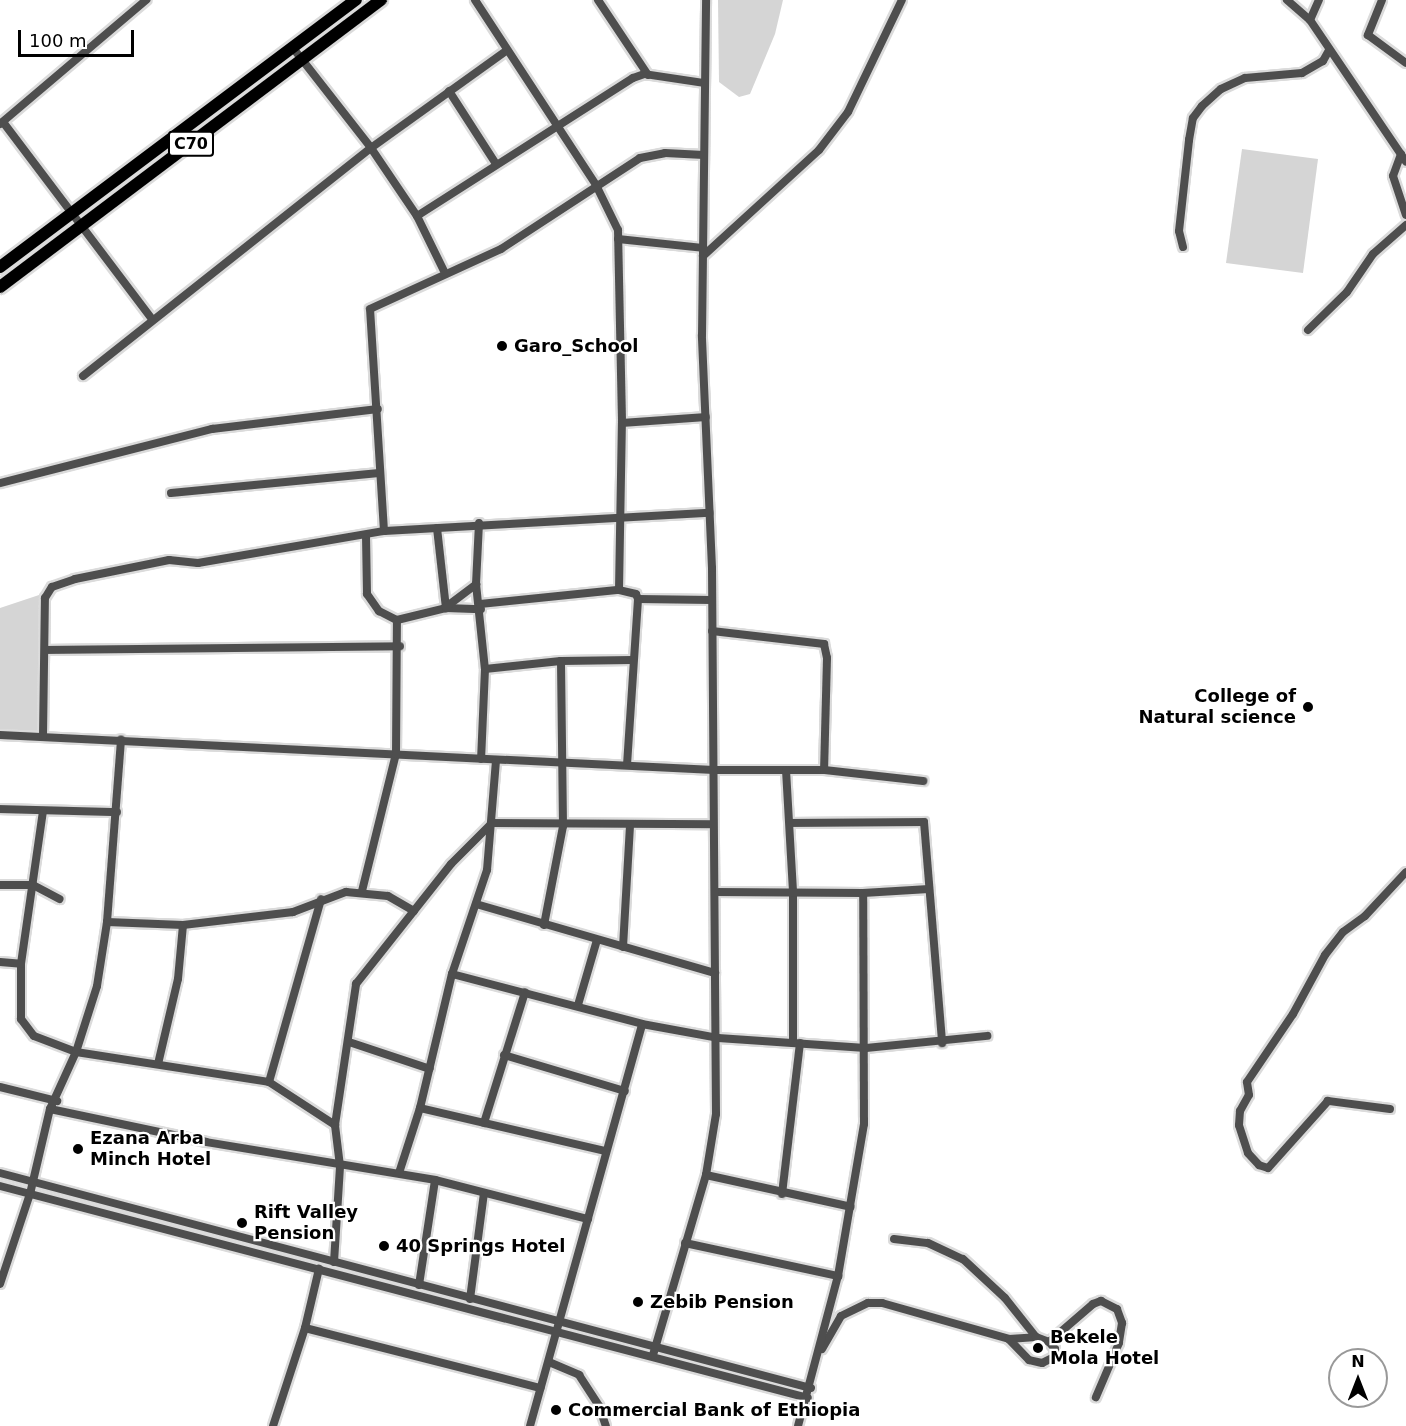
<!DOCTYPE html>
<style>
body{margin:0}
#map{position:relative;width:1406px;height:1426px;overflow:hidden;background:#fff;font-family:"DejaVu Sans",sans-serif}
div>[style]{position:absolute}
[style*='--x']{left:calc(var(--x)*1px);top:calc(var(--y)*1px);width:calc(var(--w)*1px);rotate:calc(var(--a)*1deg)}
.green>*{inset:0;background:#d5d5d5}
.roads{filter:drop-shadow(2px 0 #dbdbdb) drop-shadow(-2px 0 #dbdbdb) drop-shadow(0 2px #dbdbdb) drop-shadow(0 -2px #dbdbdb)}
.minor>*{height:8px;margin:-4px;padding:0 4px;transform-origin:4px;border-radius:4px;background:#4e4e4e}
.highway>*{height:12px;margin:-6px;padding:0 6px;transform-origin:6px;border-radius:6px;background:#000}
.dots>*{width:16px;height:16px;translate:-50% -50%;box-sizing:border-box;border:3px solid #fff;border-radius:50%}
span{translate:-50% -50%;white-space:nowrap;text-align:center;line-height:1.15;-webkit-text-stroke:4.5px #fff;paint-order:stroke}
.shield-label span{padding:2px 4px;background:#fff;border:2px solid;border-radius:4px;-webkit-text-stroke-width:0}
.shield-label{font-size:16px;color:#000;font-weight:700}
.poi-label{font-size:18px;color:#000;font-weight:700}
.left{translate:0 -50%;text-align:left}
.right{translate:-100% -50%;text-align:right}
.north{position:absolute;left:1328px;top:1348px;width:60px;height:60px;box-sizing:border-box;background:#fff;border:2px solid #999;border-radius:50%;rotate:0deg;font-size:16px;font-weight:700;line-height:24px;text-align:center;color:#000}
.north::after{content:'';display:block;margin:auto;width:21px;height:27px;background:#000;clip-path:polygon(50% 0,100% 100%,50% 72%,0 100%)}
.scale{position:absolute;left:18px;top:30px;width:116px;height:27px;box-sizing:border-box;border:3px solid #000;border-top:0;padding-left:8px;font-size:18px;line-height:21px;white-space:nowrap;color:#000;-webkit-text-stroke:4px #fff;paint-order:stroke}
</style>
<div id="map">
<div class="green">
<div style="clip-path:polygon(718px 0,783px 0,775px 34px,750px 94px,739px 97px,719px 82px)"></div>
<div style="clip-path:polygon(1242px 149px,1318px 159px,1303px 273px,1226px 263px)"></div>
<div style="clip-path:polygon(42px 594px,49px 609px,41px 736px,0 735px,0 608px)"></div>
</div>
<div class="roads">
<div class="minor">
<div style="--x:475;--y:0;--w:221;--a:56.8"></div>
<div style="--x:596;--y:185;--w:50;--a:63.9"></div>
<div style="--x:618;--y:230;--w:193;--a:88.8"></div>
<div style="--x:598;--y:0;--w:90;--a:56.3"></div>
<div style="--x:1287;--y:0;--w:30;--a:41"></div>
<div style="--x:1310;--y:20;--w:171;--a:55.9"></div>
<div style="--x:1382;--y:0;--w:38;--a:112"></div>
<div style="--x:1368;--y:35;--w:47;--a:36.4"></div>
<div style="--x:1310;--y:20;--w:22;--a:-66"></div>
<div style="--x:293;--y:48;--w:127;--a:52"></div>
<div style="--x:371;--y:148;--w:82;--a:55.9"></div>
<div style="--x:417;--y:216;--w:61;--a:63.9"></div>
<div style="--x:449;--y:91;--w:87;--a:57.2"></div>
<div style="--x:3;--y:122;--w:248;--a:52.9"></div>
<div style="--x:0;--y:124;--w:192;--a:-40.3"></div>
<div style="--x:1401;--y:154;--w:23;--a:110"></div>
<div style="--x:1393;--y:176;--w:41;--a:71.6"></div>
<div style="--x:417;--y:216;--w:256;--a:-32.6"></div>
<div style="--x:633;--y:78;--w:12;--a:-20"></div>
<div style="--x:644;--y:74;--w:61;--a:8.5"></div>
<div style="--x:618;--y:239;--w:85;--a:6"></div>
<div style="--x:1183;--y:247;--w:16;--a:-104"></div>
<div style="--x:1179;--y:231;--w:92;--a:-83.7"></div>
<div style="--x:1189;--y:140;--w:22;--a:-80"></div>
<div style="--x:1193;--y:118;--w:15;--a:-53"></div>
<div style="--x:1202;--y:106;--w:25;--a:-42"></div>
<div style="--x:1221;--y:89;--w:26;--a:-25"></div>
<div style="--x:1245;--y:78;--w:57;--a:-5"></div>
<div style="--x:1302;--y:73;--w:24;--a:-30"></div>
<div style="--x:1323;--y:61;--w:13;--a:-61"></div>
<div style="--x:703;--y:256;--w:157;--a:-42.4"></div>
<div style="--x:819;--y:150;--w:48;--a:-52.7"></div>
<div style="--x:848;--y:112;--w:124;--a:-64.3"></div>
<div style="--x:1308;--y:330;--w:54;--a:-44.3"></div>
<div style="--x:1347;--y:292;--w:46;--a:-55.6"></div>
<div style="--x:1373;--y:254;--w:44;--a:-41.3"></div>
<div style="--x:83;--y:376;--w:367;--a:-38.4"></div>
<div style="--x:371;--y:148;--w:166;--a:-35.7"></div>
<div style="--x:0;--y:483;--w:219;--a:-14.3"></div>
<div style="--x:212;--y:429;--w:167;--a:-6.9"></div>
<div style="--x:171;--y:493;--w:209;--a:-5.5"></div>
<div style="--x:479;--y:523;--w:61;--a:92.8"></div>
<div style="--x:476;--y:584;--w:85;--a:84"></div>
<div style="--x:485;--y:669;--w:90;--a:92.5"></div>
<div style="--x:437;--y:528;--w:81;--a:83.6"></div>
<div style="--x:384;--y:531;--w:222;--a:-93.6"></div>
<div style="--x:370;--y:309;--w:144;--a:-24.6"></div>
<div style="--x:501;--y:249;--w:166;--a:-33.2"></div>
<div style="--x:640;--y:158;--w:25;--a:-11"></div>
<div style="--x:665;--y:153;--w:39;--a:3"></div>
<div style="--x:366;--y:536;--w:58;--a:89"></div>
<div style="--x:367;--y:594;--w:21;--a:55"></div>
<div style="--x:379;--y:611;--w:20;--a:27"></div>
<div style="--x:397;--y:620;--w:50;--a:-13.8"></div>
<div style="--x:446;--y:608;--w:35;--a:2"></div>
<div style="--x:638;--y:599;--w:74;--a:0.8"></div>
<div style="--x:480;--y:604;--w:140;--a:-5.8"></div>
<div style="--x:446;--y:607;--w:38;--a:-37"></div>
<div style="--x:712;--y:631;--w:113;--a:6.6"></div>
<div style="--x:824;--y:644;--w:14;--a:78"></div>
<div style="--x:827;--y:658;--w:112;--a:91.5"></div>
<div style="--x:46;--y:650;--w:354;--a:-0.6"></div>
<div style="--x:485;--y:669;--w:76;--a:-6"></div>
<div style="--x:561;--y:661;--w:71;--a:-0.8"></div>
<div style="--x:0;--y:735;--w:715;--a:2.81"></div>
<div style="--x:714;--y:770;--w:110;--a:0"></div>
<div style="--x:824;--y:770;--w:100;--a:6.3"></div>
<div style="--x:43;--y:736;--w:138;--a:-89.2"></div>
<div style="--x:45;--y:598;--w:13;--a:-58"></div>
<div style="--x:52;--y:587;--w:24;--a:-19"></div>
<div style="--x:75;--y:579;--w:96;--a:-11.4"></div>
<div style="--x:169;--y:560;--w:29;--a:6"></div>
<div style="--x:198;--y:563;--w:189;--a:-9.8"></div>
<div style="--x:384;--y:531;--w:326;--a:-3.2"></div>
<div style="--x:627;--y:765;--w:166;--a:-86.2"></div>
<div style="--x:638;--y:599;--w:5;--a:-112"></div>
<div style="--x:636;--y:594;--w:17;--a:-167"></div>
<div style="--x:619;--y:590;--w:167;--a:-89"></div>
<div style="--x:622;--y:423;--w:84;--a:-4.1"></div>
<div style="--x:786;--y:770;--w:123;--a:86.7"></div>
<div style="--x:793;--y:893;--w:150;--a:90"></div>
<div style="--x:0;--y:809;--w:117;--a:1.5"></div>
<div style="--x:43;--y:811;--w:155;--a:98.2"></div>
<div style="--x:21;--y:964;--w:55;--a:90"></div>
<div style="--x:21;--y:1019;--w:21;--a:53"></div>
<div style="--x:34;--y:1036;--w:45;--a:20.9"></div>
<div style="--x:76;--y:1052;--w:195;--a:8.8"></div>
<div style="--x:269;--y:1082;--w:79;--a:33.1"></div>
<div style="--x:790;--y:823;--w:134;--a:-0.4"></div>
<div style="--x:924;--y:822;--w:222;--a:85.3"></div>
<div style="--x:0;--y:885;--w:33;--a:0"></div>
<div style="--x:33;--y:885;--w:30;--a:28"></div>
<div style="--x:362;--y:891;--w:141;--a:-76.1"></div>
<div style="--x:396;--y:754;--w:134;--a:-89.6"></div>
<div style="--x:715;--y:892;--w:148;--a:0.4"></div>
<div style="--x:863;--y:893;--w:66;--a:-3.5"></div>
<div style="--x:476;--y:904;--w:249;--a:16.1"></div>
<div style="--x:107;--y:922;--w:76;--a:2.3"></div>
<div style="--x:183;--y:925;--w:111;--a:-6.7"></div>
<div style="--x:293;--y:912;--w:57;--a:-20.7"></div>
<div style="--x:346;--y:892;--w:42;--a:5.4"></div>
<div style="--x:388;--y:896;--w:30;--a:30"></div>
<div style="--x:544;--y:925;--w:101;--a:-79.1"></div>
<div style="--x:563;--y:826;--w:165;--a:-90.7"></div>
<div style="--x:623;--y:947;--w:121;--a:-86.7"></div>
<div style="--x:0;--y:962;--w:21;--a:5"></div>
<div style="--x:452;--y:974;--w:196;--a:14.7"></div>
<div style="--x:642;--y:1024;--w:77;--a:10.4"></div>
<div style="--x:718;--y:1038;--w:148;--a:3.9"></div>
<div style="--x:866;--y:1048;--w:122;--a:-5.7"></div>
<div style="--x:578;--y:1005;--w:68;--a:-73.7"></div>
<div style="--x:349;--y:1042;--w:85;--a:18.4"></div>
<div style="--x:504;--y:1055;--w:126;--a:16.6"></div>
<div style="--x:158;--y:1064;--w:87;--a:-76.8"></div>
<div style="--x:178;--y:979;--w:54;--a:-84.7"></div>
<div style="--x:269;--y:1082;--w:190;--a:-74.1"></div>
<div style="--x:0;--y:1087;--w:59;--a:13.8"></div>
<div style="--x:420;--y:1108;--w:190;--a:13.1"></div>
<div style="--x:50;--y:1109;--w:159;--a:11.9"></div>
<div style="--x:206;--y:1142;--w:232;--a:9.4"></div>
<div style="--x:435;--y:1180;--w:158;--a:14.3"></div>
<div style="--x:1390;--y:1109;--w:63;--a:-172.6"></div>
<div style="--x:1328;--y:1101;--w:90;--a:131.8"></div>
<div style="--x:1268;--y:1168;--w:9;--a:-162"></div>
<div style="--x:1259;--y:1165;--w:16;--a:-133"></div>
<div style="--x:1248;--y:1153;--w:29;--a:-108"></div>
<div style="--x:1239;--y:1125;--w:14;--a:-86"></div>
<div style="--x:1240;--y:1111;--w:18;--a:-61"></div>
<div style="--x:1249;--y:1095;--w:13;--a:-99"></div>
<div style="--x:1247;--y:1082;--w:82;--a:-55.9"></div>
<div style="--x:1293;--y:1014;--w:67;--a:-61.5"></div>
<div style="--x:1325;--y:955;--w:29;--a:-52"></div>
<div style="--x:1343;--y:932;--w:27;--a:-36"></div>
<div style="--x:1365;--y:916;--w:60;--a:-47"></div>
<div style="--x:484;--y:1123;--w:137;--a:-72.6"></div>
<div style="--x:0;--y:1173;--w:839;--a:14.85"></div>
<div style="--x:399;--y:1173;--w:68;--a:-72.1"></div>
<div style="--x:420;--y:1108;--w:138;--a:-76.6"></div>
<div style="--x:452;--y:974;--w:110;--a:-71.4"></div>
<div style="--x:487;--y:870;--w:110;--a:-85.3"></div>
<div style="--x:706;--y:1175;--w:148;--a:12.4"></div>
<div style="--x:0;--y:1186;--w:835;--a:14.7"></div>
<div style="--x:782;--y:1194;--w:152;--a:-83.2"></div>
<div style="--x:894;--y:1239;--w:34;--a:7"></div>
<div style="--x:928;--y:1243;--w:38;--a:25"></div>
<div style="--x:963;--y:1259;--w:57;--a:42.9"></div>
<div style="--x:1005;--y:1298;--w:50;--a:51.5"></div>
<div style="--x:685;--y:1243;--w:157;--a:12.2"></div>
<div style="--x:334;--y:1262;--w:96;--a:-86.4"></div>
<div style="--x:340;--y:1166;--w:41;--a:-97"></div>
<div style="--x:335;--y:1125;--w:143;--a:-81.5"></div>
<div style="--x:356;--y:984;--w:153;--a:-51.6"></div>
<div style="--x:451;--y:864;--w:58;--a:-45"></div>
<div style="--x:492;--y:823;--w:220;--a:0.3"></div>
<div style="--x:0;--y:1284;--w:95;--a:-71.6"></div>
<div style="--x:30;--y:1194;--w:87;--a:-76.8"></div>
<div style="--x:50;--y:1109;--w:63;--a:-65.5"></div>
<div style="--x:76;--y:1052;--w:69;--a:-72.3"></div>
<div style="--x:97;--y:986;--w:65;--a:-81.1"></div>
<div style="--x:107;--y:922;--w:183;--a:-85.6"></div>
<div style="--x:419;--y:1285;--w:106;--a:-81.3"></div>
<div style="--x:470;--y:1299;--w:107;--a:-82.5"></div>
<div style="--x:305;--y:1328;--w:243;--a:14.3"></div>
<div style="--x:1049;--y:1342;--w:58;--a:-40.8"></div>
<div style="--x:1093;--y:1304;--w:9;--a:-21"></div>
<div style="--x:1101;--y:1301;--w:18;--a:27"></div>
<div style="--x:1117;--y:1309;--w:15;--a:70"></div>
<div style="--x:1122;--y:1323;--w:20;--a:99"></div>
<div style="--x:1119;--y:1343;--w:59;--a:113.1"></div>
<div style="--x:822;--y:1349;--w:38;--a:-60"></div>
<div style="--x:841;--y:1316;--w:30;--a:-26"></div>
<div style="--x:868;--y:1303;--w:14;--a:0"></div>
<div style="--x:882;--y:1303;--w:132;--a:15.8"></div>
<div style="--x:1009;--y:1339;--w:27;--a:-4"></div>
<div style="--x:1036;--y:1337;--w:14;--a:21"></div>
<div style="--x:1049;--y:1342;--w:9;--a:49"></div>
<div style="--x:1055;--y:1349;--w:8;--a:97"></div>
<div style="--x:1054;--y:1357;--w:13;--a:153"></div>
<div style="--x:1042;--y:1363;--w:13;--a:-167"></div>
<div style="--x:1029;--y:1360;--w:29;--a:-134"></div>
<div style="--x:653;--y:1355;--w:188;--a:-73.6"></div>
<div style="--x:706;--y:1175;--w:62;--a:-80.7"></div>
<div style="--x:716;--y:1114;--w:546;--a:-90.42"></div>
<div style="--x:712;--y:568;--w:233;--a:-92.5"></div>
<div style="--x:702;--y:335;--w:335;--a:-89.3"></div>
<div style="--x:549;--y:1362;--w:33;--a:23"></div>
<div style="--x:579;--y:1375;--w:37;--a:57"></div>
<div style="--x:599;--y:1406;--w:21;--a:71"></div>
<div style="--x:273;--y:1426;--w:103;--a:-71.9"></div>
<div style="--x:305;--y:1328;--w:61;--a:-76.7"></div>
<div style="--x:530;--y:1426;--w:417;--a:-74.4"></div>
<div style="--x:798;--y:1426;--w:155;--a:-75.1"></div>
<div style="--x:838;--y:1276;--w:154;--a:-80.3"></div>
<div style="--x:864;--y:1124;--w:231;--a:-90.2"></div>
</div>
<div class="highway">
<div style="--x:0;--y:267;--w:445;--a:-36.9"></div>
<div style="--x:0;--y:287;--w:477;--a:-37"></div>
</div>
</div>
<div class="dots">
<div style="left:502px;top:346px;background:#000"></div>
<div style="left:1308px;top:707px;background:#000"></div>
<div style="left:78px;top:1149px;background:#000"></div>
<div style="left:242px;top:1223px;background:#000"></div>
<div style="left:384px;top:1246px;background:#000"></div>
<div style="left:638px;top:1302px;background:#000"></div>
<div style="left:1038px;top:1348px;background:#000"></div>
<div style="left:556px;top:1410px;background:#000"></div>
</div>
<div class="shield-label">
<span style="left:191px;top:144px">C70</span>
</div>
<div class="poi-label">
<span class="left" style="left:514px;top:346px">Garo_School</span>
<span class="right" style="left:1296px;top:707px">College of<br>Natural science</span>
<span class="left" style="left:90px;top:1149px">Ezana Arba<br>Minch Hotel</span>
<span class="left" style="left:254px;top:1223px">Rift Valley<br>Pension</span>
<span class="left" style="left:396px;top:1246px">40 Springs Hotel</span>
<span class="left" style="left:650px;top:1302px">Zebib Pension</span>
<span class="left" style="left:1050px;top:1348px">Bekele<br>Mola Hotel</span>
<span class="left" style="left:568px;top:1410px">Commercial Bank of Ethiopia</span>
</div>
<div class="north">N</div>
<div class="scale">100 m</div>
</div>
